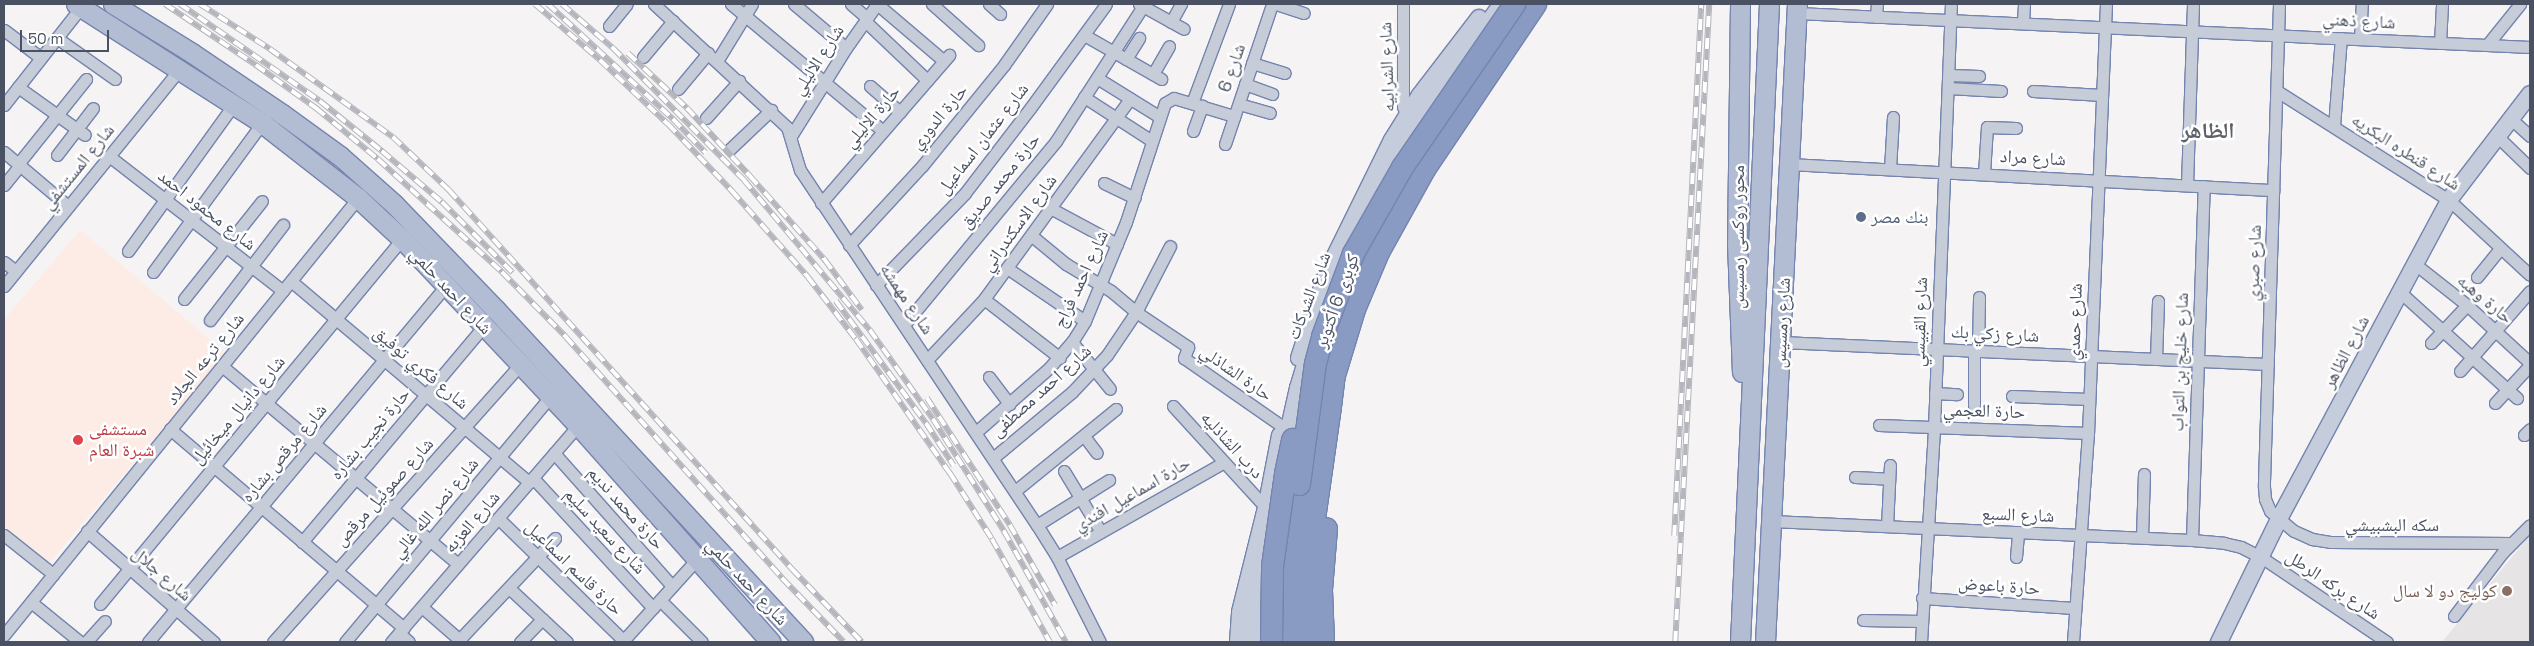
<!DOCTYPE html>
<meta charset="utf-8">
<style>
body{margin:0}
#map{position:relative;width:2534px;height:646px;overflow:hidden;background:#f5f3f3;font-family:"Space Grotesk","Noto Naskh Arabic",sans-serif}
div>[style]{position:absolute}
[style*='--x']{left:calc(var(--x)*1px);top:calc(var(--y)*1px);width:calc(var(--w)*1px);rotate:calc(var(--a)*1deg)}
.education>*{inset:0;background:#e6e4e5}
.medical>*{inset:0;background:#fdece5}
.roads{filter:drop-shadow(1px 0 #7484af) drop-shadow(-1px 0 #7484af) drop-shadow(0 1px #7484af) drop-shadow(0 -1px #7484af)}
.street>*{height:11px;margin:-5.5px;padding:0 5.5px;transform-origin:5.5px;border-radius:5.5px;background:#c6ccd8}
.secondary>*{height:16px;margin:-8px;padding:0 8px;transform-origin:8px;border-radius:8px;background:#c5ccdc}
.primary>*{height:19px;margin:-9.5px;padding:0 9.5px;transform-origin:9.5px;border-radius:9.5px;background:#b2bcd2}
.highway>*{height:21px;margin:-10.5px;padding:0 10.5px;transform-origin:10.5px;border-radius:10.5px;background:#899ac3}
.rail>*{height:5.5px;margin-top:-2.75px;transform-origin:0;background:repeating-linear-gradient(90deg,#fff 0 11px,#b5b6bd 0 22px);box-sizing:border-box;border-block:1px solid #b5b6bd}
.bridges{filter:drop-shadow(1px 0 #7484af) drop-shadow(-1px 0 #7484af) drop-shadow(0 1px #7484af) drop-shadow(0 -1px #7484af)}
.highway-bridge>*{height:21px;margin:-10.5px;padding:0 10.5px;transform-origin:10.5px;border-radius:10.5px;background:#899ac3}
.dots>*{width:14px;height:14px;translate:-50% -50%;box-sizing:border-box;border:2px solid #fff;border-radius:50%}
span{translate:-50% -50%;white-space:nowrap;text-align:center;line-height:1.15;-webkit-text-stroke:5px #fff;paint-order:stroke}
.street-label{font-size:18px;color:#495162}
.service-label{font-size:18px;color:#4e5e75}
.left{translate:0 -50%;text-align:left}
.health-label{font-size:18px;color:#be3a42}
.education-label{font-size:18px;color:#785e54}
.right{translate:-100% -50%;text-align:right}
.district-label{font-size:22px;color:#5f6168;font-weight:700}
.frame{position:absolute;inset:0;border:5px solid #495162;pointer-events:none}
.scale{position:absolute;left:20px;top:30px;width:89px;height:22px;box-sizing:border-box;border:2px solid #495162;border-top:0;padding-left:6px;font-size:15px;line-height:18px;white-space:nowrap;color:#495162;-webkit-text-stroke:4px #fff;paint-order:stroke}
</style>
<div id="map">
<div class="education">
<div style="clip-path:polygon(2530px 536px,2530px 642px,2442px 642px,2525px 541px)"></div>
</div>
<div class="medical">
<div style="clip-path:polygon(80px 230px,226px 353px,48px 564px,4px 526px,4px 320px)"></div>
</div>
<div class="roads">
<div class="street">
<div style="--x:654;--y:4;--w:181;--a:42.8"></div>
<div style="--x:787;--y:127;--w:45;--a:73.2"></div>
<div style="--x:800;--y:170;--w:427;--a:56.3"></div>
<div style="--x:1037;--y:525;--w:38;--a:58"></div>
<div style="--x:1057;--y:557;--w:95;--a:63.2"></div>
<div style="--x:731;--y:4;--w:198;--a:39.9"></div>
<div style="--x:794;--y:4;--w:68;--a:40.2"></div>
<div style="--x:851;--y:4;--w:21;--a:41"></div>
<div style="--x:877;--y:4;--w:88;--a:40.4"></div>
<div style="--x:932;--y:4;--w:62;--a:41.7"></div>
<div style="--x:989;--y:4;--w:15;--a:42"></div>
<div style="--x:1139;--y:4;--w:51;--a:29.1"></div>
<div style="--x:1276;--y:4;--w:29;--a:18"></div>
<div style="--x:1403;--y:4;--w:102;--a:90"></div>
<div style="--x:1403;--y:106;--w:16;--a:72"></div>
<div style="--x:2279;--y:4;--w:483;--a:91.8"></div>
<div style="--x:2264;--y:487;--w:12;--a:85"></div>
<div style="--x:2265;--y:499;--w:13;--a:67"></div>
<div style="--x:2270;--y:511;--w:31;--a:40"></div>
<div style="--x:2294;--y:531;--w:20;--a:24"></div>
<div style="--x:2312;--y:539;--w:18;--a:9"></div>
<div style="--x:2330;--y:542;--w:182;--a:0.3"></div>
<div style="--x:1797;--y:13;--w:734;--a:2.66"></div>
<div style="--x:1876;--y:17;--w:13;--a:-86"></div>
<div style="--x:865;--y:21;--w:86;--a:43.6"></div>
<div style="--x:1171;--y:22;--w:21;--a:-61"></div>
<div style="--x:2023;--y:23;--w:19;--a:-87"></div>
<div style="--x:609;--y:26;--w:28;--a:-51"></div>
<div style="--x:4;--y:30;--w:46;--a:37.1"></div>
<div style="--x:1084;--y:35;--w:89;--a:29.7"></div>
<div style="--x:57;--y:38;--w:71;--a:35.3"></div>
<div style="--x:2360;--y:39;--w:35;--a:-87"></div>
<div style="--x:2440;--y:43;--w:39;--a:-87"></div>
<div style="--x:2487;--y:45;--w:53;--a:-51.2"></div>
<div style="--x:643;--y:57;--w:47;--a:-50.2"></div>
<div style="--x:1126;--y:59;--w:25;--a:-58"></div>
<div style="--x:717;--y:61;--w:67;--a:-58.4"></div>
<div style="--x:1252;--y:63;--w:34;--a:17"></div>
<div style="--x:1153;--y:74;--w:32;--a:-60"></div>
<div style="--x:1949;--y:75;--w:30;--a:2"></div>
<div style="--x:1097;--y:78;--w:74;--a:31.8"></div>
<div style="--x:1245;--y:84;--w:29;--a:20"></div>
<div style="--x:870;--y:86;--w:40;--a:41"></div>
<div style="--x:18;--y:87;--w:82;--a:35.6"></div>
<div style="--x:1948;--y:88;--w:53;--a:3.2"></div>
<div style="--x:678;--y:89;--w:47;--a:-50.2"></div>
<div style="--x:2033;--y:91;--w:69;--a:3.3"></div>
<div style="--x:2277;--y:91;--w:204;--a:32.4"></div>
<div style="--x:2449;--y:200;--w:110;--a:42.8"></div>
<div style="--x:1084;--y:97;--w:81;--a:32.9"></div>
<div style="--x:1192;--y:103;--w:106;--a:-69.5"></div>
<div style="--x:1239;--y:104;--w:32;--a:16"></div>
<div style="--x:4;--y:105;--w:125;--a:-51.8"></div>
<div style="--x:706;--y:118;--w:50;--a:-48.3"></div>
<div style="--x:2510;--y:118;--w:27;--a:42"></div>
<div style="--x:2334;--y:126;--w:88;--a:-85.5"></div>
<div style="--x:1193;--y:131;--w:27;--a:-70"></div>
<div style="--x:791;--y:136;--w:104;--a:-58"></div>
<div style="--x:846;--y:48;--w:54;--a:-54.8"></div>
<div style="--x:2497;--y:136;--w:46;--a:44.1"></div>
<div style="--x:1225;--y:144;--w:148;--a:-71.4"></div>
<div style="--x:730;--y:149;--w:57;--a:-43.6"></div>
<div style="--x:4;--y:152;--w:84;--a:40.2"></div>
<div style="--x:57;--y:155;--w:59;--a:-52.5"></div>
<div style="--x:109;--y:156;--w:220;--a:37.8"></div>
<div style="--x:18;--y:164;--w:109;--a:-51.3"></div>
<div style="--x:1790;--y:164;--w:484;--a:3.1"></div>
<div style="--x:1890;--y:169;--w:52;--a:-86.7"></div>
<div style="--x:1984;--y:173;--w:46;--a:-86.3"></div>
<div style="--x:1987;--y:127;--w:29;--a:2"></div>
<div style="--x:1104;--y:183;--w:34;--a:26"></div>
<div style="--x:4;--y:185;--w:26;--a:-51"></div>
<div style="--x:2187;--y:185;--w:181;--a:-88.1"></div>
<div style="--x:821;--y:203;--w:196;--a:-49.1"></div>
<div style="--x:1052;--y:209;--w:74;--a:28.3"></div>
<div style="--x:1032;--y:236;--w:44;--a:39.5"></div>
<div style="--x:1066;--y:264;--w:52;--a:31"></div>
<div style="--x:1111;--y:291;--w:33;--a:40"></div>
<div style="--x:1136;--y:312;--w:63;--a:33.9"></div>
<div style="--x:1188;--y:347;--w:12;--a:110"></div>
<div style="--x:1184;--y:358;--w:119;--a:34.8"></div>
<div style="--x:849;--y:245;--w:108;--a:-47.3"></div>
<div style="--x:922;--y:166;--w:130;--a:-50.9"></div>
<div style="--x:1004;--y:65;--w:75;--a:-54.8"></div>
<div style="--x:128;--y:251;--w:181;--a:-54.2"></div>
<div style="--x:4;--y:262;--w:15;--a:37"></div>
<div style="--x:2415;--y:264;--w:66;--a:38.3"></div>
<div style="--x:2467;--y:305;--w:86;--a:42.6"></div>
<div style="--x:1007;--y:268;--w:94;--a:34.2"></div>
<div style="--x:153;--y:272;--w:185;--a:-53.8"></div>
<div style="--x:2477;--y:277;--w:36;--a:-51"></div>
<div style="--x:291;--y:281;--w:312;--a:40.2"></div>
<div style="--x:876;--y:285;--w:128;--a:-45.9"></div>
<div style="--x:965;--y:193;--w:108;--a:-52.5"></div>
<div style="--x:1031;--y:107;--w:127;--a:-53.9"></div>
<div style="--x:4;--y:286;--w:278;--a:-51"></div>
<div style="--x:2400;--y:292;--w:158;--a:42.2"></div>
<div style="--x:184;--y:299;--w:125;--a:-51.5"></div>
<div style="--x:984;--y:299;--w:96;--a:37.8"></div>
<div style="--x:210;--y:320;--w:120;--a:-52.5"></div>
<div style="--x:904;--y:325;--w:239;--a:-50.4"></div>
<div style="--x:1056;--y:141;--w:161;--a:-57.2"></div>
<div style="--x:1072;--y:342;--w:60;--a:51"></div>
<div style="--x:1781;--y:342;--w:487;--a:2.6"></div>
<div style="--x:2431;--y:343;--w:52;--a:-46.5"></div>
<div style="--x:1978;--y:351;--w:54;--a:-88.9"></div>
<div style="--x:2156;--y:359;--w:58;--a:-88"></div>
<div style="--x:927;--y:360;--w:83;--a:-46.9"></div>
<div style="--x:984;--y:299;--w:248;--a:-53.9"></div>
<div style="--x:222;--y:366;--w:308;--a:40"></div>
<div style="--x:2460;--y:371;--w:106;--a:-48.8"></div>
<div style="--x:989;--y:377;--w:34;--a:53"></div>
<div style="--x:1935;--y:393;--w:22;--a:3"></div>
<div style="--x:2012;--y:396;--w:77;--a:2.2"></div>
<div style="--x:2495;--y:403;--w:52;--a:-47.4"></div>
<div style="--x:1974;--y:405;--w:54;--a:-90"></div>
<div style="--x:1173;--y:406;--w:138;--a:47.6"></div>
<div style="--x:1879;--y:425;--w:209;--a:2.2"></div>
<div style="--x:170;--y:429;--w:307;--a:40.4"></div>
<div style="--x:976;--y:432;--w:97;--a:-41.2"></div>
<div style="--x:1049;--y:368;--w:35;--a:-49"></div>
<div style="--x:1072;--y:342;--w:25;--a:-58"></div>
<div style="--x:1085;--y:321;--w:107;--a:-67.5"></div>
<div style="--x:1126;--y:222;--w:125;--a:-71.9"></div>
<div style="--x:1165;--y:103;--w:10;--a:-29"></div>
<div style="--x:1174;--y:98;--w:63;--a:16.7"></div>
<div style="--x:2524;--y:435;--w:8;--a:-45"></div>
<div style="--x:1084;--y:436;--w:21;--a:53"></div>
<div style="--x:554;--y:453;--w:178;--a:48.4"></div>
<div style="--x:993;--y:458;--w:103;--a:-39.9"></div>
<div style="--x:1072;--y:392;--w:51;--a:-46.6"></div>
<div style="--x:1107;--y:355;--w:52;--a:-56"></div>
<div style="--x:1136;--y:312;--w:74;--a:-62.7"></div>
<div style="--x:1064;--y:471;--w:71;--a:58.8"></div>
<div style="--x:1855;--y:477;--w:34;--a:3"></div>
<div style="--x:533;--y:478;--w:177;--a:47.3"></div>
<div style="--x:1015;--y:491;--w:130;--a:-39.1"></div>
<div style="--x:498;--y:518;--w:177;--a:44.3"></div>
<div style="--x:1771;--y:521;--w:421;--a:2.6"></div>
<div style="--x:2192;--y:540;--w:32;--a:5"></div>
<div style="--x:2224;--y:543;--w:17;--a:13"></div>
<div style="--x:2241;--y:547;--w:22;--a:27"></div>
<div style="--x:2261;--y:557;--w:152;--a:34"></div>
<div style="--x:1037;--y:525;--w:85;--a:-32"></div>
<div style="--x:1887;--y:526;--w:61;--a:-87.2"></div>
<div style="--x:87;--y:531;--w:169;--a:41.2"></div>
<div style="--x:4;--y:535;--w:63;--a:38.5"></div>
<div style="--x:2142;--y:537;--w:63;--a:-88.2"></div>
<div style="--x:2192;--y:540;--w:354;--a:-88.1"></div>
<div style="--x:302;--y:542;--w:282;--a:-49.9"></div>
<div style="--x:1057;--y:557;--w:192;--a:-29.6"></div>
<div style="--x:2016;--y:557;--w:25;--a:-85"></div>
<div style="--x:509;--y:588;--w:79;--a:43"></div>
<div style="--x:1922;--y:598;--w:152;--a:3.8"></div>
<div style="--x:660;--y:600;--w:59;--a:45"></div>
<div style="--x:31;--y:602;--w:63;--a:39.2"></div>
<div style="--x:100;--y:604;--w:474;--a:-50.4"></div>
<div style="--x:422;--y:607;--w:53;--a:41.2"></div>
<div style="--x:2454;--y:616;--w:81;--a:-52.6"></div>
<div style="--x:2503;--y:552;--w:38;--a:-45"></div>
<div style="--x:1863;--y:620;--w:58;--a:1"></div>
<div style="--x:399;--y:633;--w:13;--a:42"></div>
<div style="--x:4;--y:635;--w:562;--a:-50.99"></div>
<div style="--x:459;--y:640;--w:140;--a:-46.7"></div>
<div style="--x:86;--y:642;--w:28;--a:-48"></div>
<div style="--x:148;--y:642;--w:465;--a:-50.1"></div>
<div style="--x:273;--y:642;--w:373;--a:-48.3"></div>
<div style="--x:345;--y:642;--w:321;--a:-50.1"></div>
<div style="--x:391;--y:642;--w:286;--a:-49.2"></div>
<div style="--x:520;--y:642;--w:32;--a:-46"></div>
<div style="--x:622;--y:642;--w:112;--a:-47.9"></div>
<div style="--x:1921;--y:642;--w:215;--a:-86.5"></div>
<div style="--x:1934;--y:427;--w:423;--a:-87.7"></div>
<div style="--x:2073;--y:642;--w:210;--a:-85.9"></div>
<div style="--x:2088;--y:433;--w:429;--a:-87.6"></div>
</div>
<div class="secondary">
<div style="--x:1383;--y:182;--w:42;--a:-64.7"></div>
<div style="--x:1401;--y:144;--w:166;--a:-54.3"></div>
<div style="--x:1299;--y:358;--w:90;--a:-72"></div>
<div style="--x:1327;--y:272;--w:147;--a:-63.8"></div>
<div style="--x:1392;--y:140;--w:53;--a:-58.1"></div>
<div style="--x:1420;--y:95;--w:97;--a:-52.5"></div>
<div style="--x:1284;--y:450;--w:64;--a:-77.3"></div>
<div style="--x:1298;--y:388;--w:42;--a:-73.3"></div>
<div style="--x:1238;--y:642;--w:30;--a:-86"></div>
<div style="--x:1240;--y:612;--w:107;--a:-76"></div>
<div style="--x:1266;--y:508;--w:74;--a:-79.1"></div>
<div style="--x:1253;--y:642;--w:33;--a:-87"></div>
<div style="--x:1255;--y:609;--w:60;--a:-81.3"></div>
<div style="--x:2219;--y:642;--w:137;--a:-64"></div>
<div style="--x:2279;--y:519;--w:361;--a:-61.9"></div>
<div style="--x:2449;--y:200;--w:133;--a:-52.6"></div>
</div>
<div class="primary">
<div style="--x:76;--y:4;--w:221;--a:32.6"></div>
<div style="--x:262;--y:123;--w:122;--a:38"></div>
<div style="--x:358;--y:198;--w:60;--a:43"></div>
<div style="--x:402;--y:239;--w:256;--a:46.6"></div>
<div style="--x:578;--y:425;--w:290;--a:48.4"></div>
<div style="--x:113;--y:4;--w:93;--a:31.8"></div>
<div style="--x:192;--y:53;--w:109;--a:34.1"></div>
<div style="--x:282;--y:114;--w:72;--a:35.9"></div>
<div style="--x:340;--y:156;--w:72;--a:41.6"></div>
<div style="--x:394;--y:204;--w:147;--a:46.1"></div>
<div style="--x:496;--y:310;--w:452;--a:47.2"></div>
<div style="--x:1740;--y:4;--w:239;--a:90.7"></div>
<div style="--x:1737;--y:243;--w:129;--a:87.8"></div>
<div style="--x:1740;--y:642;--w:639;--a:-87.4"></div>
<div style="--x:1765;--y:642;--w:639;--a:-87.13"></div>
</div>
<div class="highway">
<div style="--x:1287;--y:642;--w:52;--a:-91.1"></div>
<div style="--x:1286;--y:590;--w:107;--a:-83"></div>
<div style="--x:1305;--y:642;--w:53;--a:-91.1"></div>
<div style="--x:1304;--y:589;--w:185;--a:-81.9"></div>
<div style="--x:1330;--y:406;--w:31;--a:-83"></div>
<div style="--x:1334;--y:375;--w:69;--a:-73.1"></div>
<div style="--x:1354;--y:309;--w:62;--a:-67.2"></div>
<div style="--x:1378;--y:252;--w:95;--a:-61"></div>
<div style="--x:1424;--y:169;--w:199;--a:-56.1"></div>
<div style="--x:1323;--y:642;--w:53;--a:-92.2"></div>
<div style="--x:1321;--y:589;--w:61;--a:-85.3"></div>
</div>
</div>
<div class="rail">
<div style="--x:165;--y:4;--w:110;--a:33.8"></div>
<div style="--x:256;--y:65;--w:74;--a:35.6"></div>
<div style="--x:316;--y:108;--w:80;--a:39.4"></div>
<div style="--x:378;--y:159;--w:168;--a:42.3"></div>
<div style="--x:502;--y:272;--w:91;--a:45.4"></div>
<div style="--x:566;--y:337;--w:324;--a:48.1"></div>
<div style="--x:782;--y:578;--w:89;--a:45.9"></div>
<div style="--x:180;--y:4;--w:170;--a:34.7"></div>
<div style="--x:320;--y:101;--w:80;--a:38.9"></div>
<div style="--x:382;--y:151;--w:79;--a:40.4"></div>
<div style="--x:442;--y:202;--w:100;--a:45"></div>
<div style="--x:200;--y:4;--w:83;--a:32.7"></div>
<div style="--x:270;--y:49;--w:151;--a:35.6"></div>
<div style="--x:393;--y:137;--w:77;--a:43.4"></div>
<div style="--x:449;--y:190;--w:511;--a:47.85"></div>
<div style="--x:792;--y:569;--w:101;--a:46.2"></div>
<div style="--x:535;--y:4;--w:86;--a:40.7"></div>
<div style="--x:600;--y:60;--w:93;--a:43.3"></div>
<div style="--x:668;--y:124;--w:93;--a:46.3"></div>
<div style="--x:732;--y:191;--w:115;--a:48.5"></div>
<div style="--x:808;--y:277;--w:78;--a:52.3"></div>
<div style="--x:856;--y:339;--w:164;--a:55"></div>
<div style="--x:950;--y:473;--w:78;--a:57.5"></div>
<div style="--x:992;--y:539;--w:118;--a:60.6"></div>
<div style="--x:548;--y:4;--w:170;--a:42.6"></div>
<div style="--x:673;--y:119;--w:47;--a:45.9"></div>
<div style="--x:562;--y:4;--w:67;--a:40.8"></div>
<div style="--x:613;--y:48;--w:186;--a:45.2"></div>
<div style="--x:744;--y:180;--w:196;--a:50"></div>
<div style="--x:870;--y:330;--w:109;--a:54.7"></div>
<div style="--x:933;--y:419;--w:133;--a:57.6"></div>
<div style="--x:1004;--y:531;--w:127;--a:60.8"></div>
<div style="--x:628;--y:53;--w:81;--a:43"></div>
<div style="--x:687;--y:108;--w:93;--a:47.2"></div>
<div style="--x:750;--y:176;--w:113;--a:48.2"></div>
<div style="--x:825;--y:260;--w:62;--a:53.5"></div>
<div style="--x:836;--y:301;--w:152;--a:53.6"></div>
<div style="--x:926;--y:423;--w:51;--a:56.9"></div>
<div style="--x:927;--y:398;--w:152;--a:56.8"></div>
<div style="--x:1010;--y:525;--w:92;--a:60.6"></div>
<div style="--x:1674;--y:536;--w:533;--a:-87.09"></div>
<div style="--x:1675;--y:642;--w:639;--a:-86.95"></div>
</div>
<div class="bridges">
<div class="highway-bridge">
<div style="--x:1299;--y:484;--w:122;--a:-82.5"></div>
<div style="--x:1315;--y:363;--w:28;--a:-75"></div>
<div style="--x:1322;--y:336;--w:89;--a:-69.5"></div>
<div style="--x:1353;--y:253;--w:99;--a:-60.3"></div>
<div style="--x:1402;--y:167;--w:198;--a:-55.5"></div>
<div style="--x:1271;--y:642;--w:76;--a:-89.2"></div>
<div style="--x:1272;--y:566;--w:94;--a:-82"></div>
<div style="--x:1285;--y:473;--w:35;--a:-78"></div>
</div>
</div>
<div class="dots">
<div style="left:1861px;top:217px;background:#5c6f8a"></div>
<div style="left:78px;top:440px;background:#e0444e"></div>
<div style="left:2507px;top:591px;background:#8d6e63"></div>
</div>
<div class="street-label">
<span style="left:2359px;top:21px;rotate:3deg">شارع ذهني</span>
<span style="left:818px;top:60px;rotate:-57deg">شارع الاليلي</span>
<span style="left:1387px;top:67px;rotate:-92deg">شارع الشرابيه</span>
<span style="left:1232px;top:68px;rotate:-71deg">شارع 6</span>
<span style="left:872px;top:117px;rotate:-49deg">حارة الاليلي</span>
<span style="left:939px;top:117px;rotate:-50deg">حارة الدوري</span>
<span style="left:983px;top:139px;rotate:-52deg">شارع عثمان اسماعيل</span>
<span style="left:2406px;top:152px;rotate:33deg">شارع قنطره البكريه</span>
<span style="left:2033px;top:158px;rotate:3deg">شارع مراد</span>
<span style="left:78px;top:167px;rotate:-51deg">شارع المستشفي</span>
<span style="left:1000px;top:181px;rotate:-51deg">حارة محمد صديق</span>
<span style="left:207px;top:210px;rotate:38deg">شارع محمود احمد</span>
<span style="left:1019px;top:223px;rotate:-54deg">شارع الاسكندراني</span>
<span style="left:1738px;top:237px;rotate:-90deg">محور روكسى رمسيس</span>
<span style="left:2254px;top:263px;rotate:-88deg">شارع صبري</span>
<span style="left:1081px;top:279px;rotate:-65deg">شارع احمد فراج</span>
<span style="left:451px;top:291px;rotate:47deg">شارع احمد حلمي</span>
<span style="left:1309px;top:296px;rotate:-69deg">شارع الشركات</span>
<span style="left:907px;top:299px;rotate:56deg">شارع مهمشه</span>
<span style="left:2485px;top:299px;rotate:40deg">حارة وهبه</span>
<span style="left:1337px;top:301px;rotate:-70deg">كوبرى 6 أكتوبر</span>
<span style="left:1920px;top:322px;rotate:-88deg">شارع القبيسي</span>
<span style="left:2075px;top:322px;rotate:-88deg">شارع حمدي</span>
<span style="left:1782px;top:323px;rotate:-87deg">شارع رمسيس</span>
<span style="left:1995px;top:334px;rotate:3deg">شارع زكي بك</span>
<span style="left:2346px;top:352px;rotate:-62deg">شارع الظاهر</span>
<span style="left:205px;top:359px;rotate:-51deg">شارع ترعه الجلاد</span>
<span style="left:2180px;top:362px;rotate:-88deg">شارع خليج بن التواب</span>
<span style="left:421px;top:368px;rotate:40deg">شارع فكري توفيق</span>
<span style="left:1236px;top:373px;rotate:35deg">حارة الشاذلي</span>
<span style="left:1041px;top:391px;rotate:-42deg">شارع احمد مصطفى</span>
<span style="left:238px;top:410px;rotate:-50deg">شارع دانيال ميخائيل</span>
<span style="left:1984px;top:411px;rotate:2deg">حارة العجمي</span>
<span style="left:370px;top:434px;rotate:-50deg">حارة نجيب بشاره</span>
<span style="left:1232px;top:445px;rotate:48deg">درب الشاذليه</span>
<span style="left:284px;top:453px;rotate:-50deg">شارع مرقص بشاره</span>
<span style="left:384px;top:492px;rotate:-48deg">شارع صموئيل مرقص</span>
<span style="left:1132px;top:494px;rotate:-30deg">حارة اسماعيل افندي</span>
<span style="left:435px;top:508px;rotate:-50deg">شارع نصر الله غالي</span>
<span style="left:626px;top:508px;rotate:48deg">حارة محمد نديم</span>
<span style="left:2018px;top:515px;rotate:2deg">شارع السبع</span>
<span style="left:472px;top:522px;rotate:-49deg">شارع العزبه</span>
<span style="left:2392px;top:525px">سكه البشبيشي</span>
<span style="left:605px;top:531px;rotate:47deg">شارع سعيد سليم</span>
<span style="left:574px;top:568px;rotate:44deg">حارة قاسم اسماعيل</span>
<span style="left:162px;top:574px;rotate:41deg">شارع جلال</span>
<span style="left:747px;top:582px;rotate:47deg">شارع احمد حلمي</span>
<span style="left:2333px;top:585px;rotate:34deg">شارع بركه الرطل</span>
<span style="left:1999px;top:586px;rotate:4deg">حارة باعوض</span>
</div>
<div class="service-label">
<span class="left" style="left:1871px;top:217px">بنك مصر</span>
</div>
<div class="health-label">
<span class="left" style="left:89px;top:440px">مستشفى<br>شبرة العام</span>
</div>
<div class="education-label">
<span class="right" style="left:2497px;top:591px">كوليج دو لا سال</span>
</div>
<div class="district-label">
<span style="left:2208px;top:131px">الظاهر</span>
</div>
<div class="frame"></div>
<div class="scale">50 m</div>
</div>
